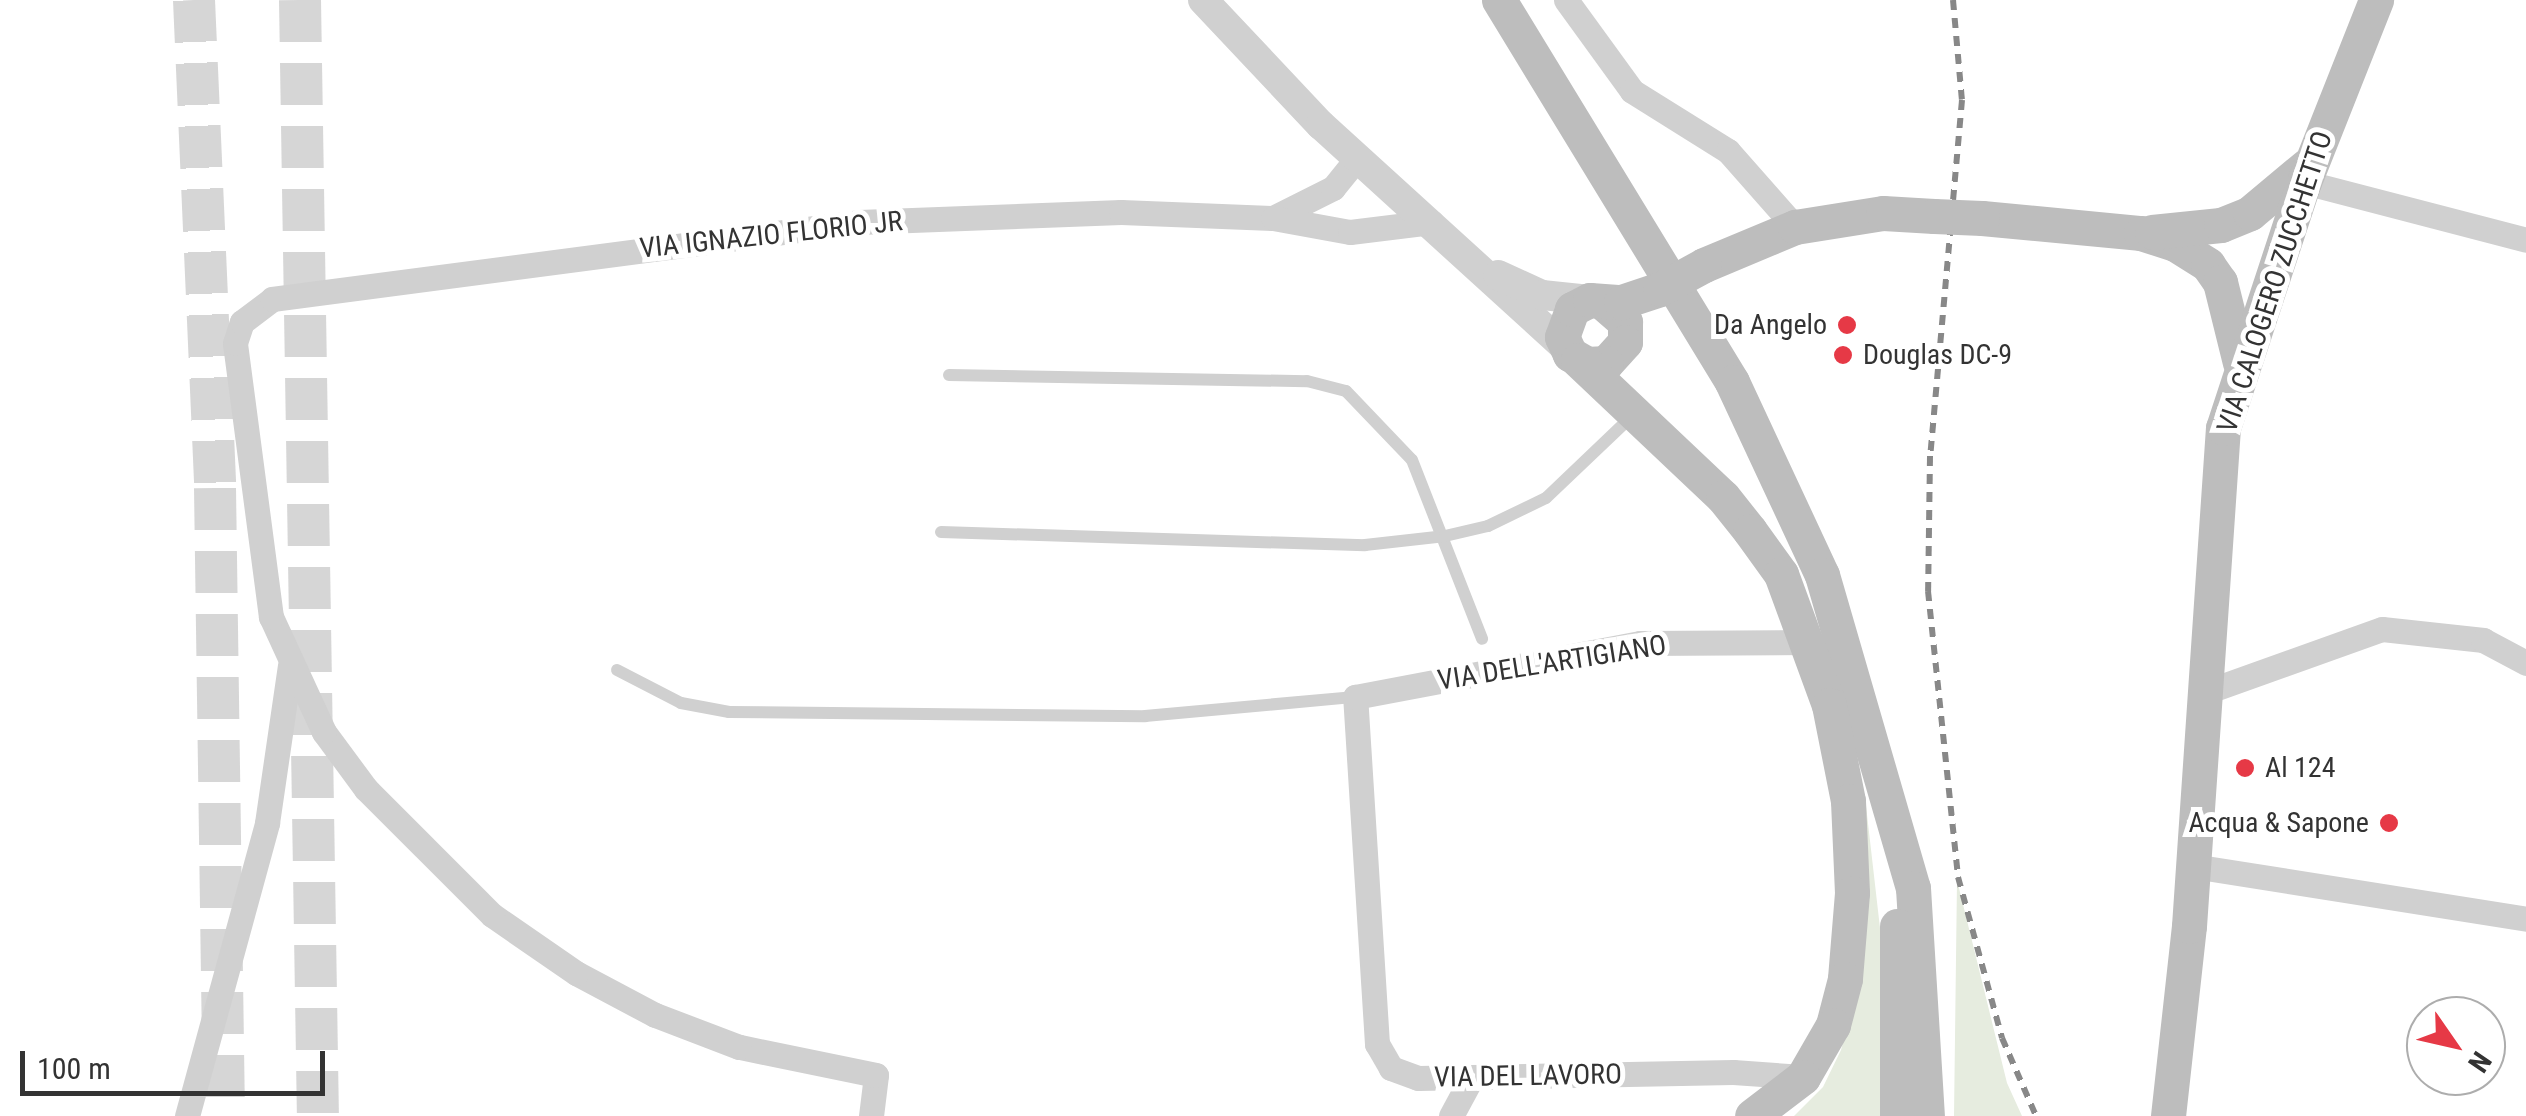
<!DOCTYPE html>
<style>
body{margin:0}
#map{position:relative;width:2526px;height:1116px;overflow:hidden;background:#fff;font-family:"Roboto Condensed",sans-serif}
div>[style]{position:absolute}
.green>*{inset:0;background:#e6ecdf}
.trunk-tunnel>*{height:42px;margin-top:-21px;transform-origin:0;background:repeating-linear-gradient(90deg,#d6d6d6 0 42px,transparent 0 63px)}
.service>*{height:12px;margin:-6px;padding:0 6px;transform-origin:6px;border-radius:6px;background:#d0d0d0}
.minor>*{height:25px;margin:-12.5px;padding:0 12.5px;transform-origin:12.5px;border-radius:12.5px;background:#d0d0d0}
.tertiary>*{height:30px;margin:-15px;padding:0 15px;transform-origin:15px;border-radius:15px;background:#d0d0d0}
.secondary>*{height:35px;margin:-17.5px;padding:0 17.5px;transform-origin:17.5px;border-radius:17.5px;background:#bdbdbd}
.rail>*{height:6px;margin-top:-3px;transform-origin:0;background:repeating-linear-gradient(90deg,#888 0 10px,transparent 0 18px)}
.secondary-bridge>*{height:35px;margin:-17.5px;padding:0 17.5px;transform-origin:17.5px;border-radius:17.5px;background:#bdbdbd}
.dots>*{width:28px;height:28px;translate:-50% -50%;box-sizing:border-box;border:5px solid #fff;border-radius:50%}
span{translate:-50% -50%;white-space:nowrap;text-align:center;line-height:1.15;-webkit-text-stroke:10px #fff;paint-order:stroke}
.street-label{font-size:28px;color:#333}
.poi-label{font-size:28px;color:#333}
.right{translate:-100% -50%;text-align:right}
.left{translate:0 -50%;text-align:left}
.north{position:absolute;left:2406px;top:996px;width:100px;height:100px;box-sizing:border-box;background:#fff;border:2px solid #adadad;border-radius:50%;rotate:124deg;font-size:28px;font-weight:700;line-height:40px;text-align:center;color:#333}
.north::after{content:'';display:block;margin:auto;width:35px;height:45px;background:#e63946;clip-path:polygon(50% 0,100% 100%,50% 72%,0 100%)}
.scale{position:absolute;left:20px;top:1051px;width:305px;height:45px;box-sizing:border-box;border:5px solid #333;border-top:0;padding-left:12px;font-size:30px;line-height:35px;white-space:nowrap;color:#333;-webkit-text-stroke:8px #fff;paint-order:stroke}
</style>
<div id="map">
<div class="green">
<i style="clip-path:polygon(1865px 797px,1888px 998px,1890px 1116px,1794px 1116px,1823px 1087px,1841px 1050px,1860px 980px)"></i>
<i style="clip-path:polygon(1957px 880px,2007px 1083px,2022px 1116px,1954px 1116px)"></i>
</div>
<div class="trunk-tunnel">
<i style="left:194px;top:0;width:488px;rotate:87.5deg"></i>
<i style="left:215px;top:488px;width:628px;rotate:89.18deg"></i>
<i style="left:300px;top:0;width:1116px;rotate:89.08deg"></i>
</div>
<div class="service">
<i style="left:949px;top:375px;width:358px;rotate:1deg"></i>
<i style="left:1307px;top:381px;width:40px;rotate:14.4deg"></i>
<i style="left:1346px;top:391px;width:95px;rotate:46.3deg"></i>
<i style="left:1412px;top:460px;width:192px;rotate:68.6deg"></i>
<i style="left:941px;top:532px;width:424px;rotate:1.8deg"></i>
<i style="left:1365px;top:545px;width:81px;rotate:-6.4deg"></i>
<i style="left:1445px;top:536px;width:44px;rotate:-13.1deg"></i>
<i style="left:1488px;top:526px;width:64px;rotate:-25.8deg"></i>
<i style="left:1546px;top:498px;width:119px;rotate:-43.6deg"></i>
<i style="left:617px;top:670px;width:72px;rotate:27.3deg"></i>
<i style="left:681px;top:703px;width:49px;rotate:10.6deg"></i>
<i style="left:729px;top:712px;width:416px;rotate:0.6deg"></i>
<i style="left:1145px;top:716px;width:211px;rotate:-5.2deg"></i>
</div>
<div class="minor">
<i style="left:1566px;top:0;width:112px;rotate:54deg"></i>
<i style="left:1632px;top:91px;width:113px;rotate:32deg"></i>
<i style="left:1728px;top:151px;width:101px;rotate:48.6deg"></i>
<i style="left:2304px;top:182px;width:229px;rotate:14.6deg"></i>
<i style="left:1273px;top:218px;width:67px;rotate:-26.6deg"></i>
<i style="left:1333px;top:188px;width:40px;rotate:-51deg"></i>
<i style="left:2203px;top:693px;width:190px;rotate:-19.7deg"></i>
<i style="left:2382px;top:629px;width:102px;rotate:6.2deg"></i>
<i style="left:2483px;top:640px;width:49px;rotate:28.1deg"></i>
<i style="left:2193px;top:866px;width:337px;rotate:9deg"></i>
<i style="left:1803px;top:1077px;width:70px;rotate:-175.9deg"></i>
<i style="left:1733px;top:1072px;width:315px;rotate:178.9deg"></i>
<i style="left:1418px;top:1078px;width:29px;rotate:-160deg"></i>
<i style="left:1391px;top:1068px;width:28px;rotate:-120deg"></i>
<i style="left:1377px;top:1044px;width:348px;rotate:-93.6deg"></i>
<i style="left:1355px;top:697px;width:290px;rotate:-10.7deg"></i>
<i style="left:1640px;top:643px;width:171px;rotate:-0.3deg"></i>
<i style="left:187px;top:1116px;width:304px;rotate:-74.7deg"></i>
<i style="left:267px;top:823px;width:159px;rotate:-81.7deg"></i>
<i style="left:871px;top:1116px;width:41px;rotate:-83deg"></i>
<i style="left:876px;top:1075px;width:140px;rotate:-168.4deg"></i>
<i style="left:739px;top:1047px;width:90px;rotate:-159.1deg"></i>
<i style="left:655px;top:1015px;width:89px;rotate:-152deg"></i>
<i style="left:576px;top:973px;width:102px;rotate:-145.4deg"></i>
<i style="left:492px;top:915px;width:178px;rotate:-135deg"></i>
<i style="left:366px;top:789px;width:71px;rotate:-126.4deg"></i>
<i style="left:324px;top:732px;width:127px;rotate:-114.7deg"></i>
<i style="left:271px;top:617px;width:276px;rotate:-97.5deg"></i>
<i style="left:235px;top:343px;width:22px;rotate:-72deg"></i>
<i style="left:242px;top:322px;width:38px;rotate:-37deg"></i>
<i style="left:272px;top:299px;width:592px;rotate:-7.47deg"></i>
<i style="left:859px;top:222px;width:262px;rotate:-2.2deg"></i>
<i style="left:1121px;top:212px;width:152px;rotate:2.3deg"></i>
<i style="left:1273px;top:218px;width:78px;rotate:10.3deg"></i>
<i style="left:1350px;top:232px;width:82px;rotate:-7deg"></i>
<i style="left:1451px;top:1116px;width:44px;rotate:-61.7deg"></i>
</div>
<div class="tertiary">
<i style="left:1203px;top:0;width:172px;rotate:46.7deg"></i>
<i style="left:1321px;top:125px;width:330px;rotate:42.3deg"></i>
<i style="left:1498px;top:275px;width:48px;rotate:24.4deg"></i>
<i style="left:1542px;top:295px;width:48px;rotate:5.9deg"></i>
</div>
<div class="secondary">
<i style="left:1499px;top:0;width:447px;rotate:58.6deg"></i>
<i style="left:1732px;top:382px;width:213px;rotate:65deg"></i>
<i style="left:1822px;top:575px;width:326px;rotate:73.8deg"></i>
<i style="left:1913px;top:888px;width:228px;rotate:86.5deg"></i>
<i style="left:1982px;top:218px;width:160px;rotate:5.4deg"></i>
<i style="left:2141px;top:233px;width:36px;rotate:18deg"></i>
<i style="left:2175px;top:244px;width:39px;rotate:32deg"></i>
<i style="left:2208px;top:265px;width:21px;rotate:55deg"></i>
<i style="left:2220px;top:282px;width:83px;rotate:76.1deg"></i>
<i style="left:2152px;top:232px;width:69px;rotate:-5.8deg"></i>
<i style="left:2221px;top:225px;width:31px;rotate:-22deg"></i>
<i style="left:2250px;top:213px;width:72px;rotate:-39.9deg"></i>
<i style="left:1704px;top:265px;width:99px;rotate:-22.7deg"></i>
<i style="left:1795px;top:227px;width:89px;rotate:-9deg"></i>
<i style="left:1883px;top:213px;width:51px;rotate:3.4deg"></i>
<i style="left:1601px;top:301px;width:32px;rotate:41deg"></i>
<i style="left:1625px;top:322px;width:20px;rotate:90deg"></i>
<i style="left:1625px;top:342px;width:28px;rotate:132deg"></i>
<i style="left:1606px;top:363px;width:19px;rotate:177deg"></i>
<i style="left:1587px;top:364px;width:20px;rotate:-150deg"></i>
<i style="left:1570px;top:354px;width:19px;rotate:-115deg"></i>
<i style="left:1562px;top:337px;width:30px;rotate:-70deg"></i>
<i style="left:1572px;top:309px;width:20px;rotate:-27deg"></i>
<i style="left:1590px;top:300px;width:31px;rotate:4deg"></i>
<i style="left:1621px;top:302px;width:41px;rotate:-18.4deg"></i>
<i style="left:1578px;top:360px;width:199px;rotate:43.4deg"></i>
<i style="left:1723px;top:497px;width:43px;rotate:51.5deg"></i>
<i style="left:1750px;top:531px;width:53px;rotate:54.2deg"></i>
<i style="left:1781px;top:574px;width:140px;rotate:69.9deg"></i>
<i style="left:1829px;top:705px;width:98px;rotate:78.8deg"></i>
<i style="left:1848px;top:801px;width:92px;rotate:87.5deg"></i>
<i style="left:1852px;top:893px;width:86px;rotate:94.7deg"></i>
<i style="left:1845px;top:979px;width:48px;rotate:104.6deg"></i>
<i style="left:1833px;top:1025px;width:60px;rotate:120deg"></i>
<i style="left:1803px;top:1077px;width:64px;rotate:142.6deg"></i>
<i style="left:1897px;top:1116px;width:190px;rotate:-90deg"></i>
<i style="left:2168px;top:1116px;width:191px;rotate:-83.7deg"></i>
<i style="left:2189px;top:926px;width:499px;rotate:-86.1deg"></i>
<i style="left:2223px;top:428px;width:259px;rotate:-71.8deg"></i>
<i style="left:2304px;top:182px;width:196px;rotate:-68.4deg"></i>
</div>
<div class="rail">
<i style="left:1953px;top:0;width:100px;rotate:84.9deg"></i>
<i style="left:1962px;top:100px;width:357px;rotate:95.1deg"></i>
<i style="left:1930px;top:456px;width:135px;rotate:90.8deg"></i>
<i style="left:1928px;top:591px;width:288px;rotate:84deg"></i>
<i style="left:1958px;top:877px;width:167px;rotate:74.7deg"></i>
<i style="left:2002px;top:1038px;width:85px;rotate:66.4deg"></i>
</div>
<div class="secondary-bridge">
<i style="left:1934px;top:216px;width:48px;rotate:2.4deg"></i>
<i style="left:1660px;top:289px;width:50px;rotate:-28.6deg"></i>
</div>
<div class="dots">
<i style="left:1847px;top:325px;background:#e63946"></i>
<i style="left:1843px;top:355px;background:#e63946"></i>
<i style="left:2245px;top:768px;background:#e63946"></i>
<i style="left:2389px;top:823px;background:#e63946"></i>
</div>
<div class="street-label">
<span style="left:771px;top:235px;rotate:-6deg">VIA IGNAZIO FLORIO JR</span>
<span style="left:2275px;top:282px;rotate:-72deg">VIA CALOGERO ZUCCHETTO</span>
<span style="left:1552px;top:663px;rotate:-9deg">VIA DELL'ARTIGIANO</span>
<span style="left:1528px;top:1076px;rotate:-1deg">VIA DEL LAVORO</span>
</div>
<div class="poi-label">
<span class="right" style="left:1827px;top:325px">Da Angelo</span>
<span class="left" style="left:1863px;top:355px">Douglas DC-9</span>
<span class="left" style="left:2265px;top:768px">Al 124</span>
<span class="right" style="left:2369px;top:823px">Acqua &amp; Sapone</span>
</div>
<div class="north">N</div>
<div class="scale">100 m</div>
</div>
